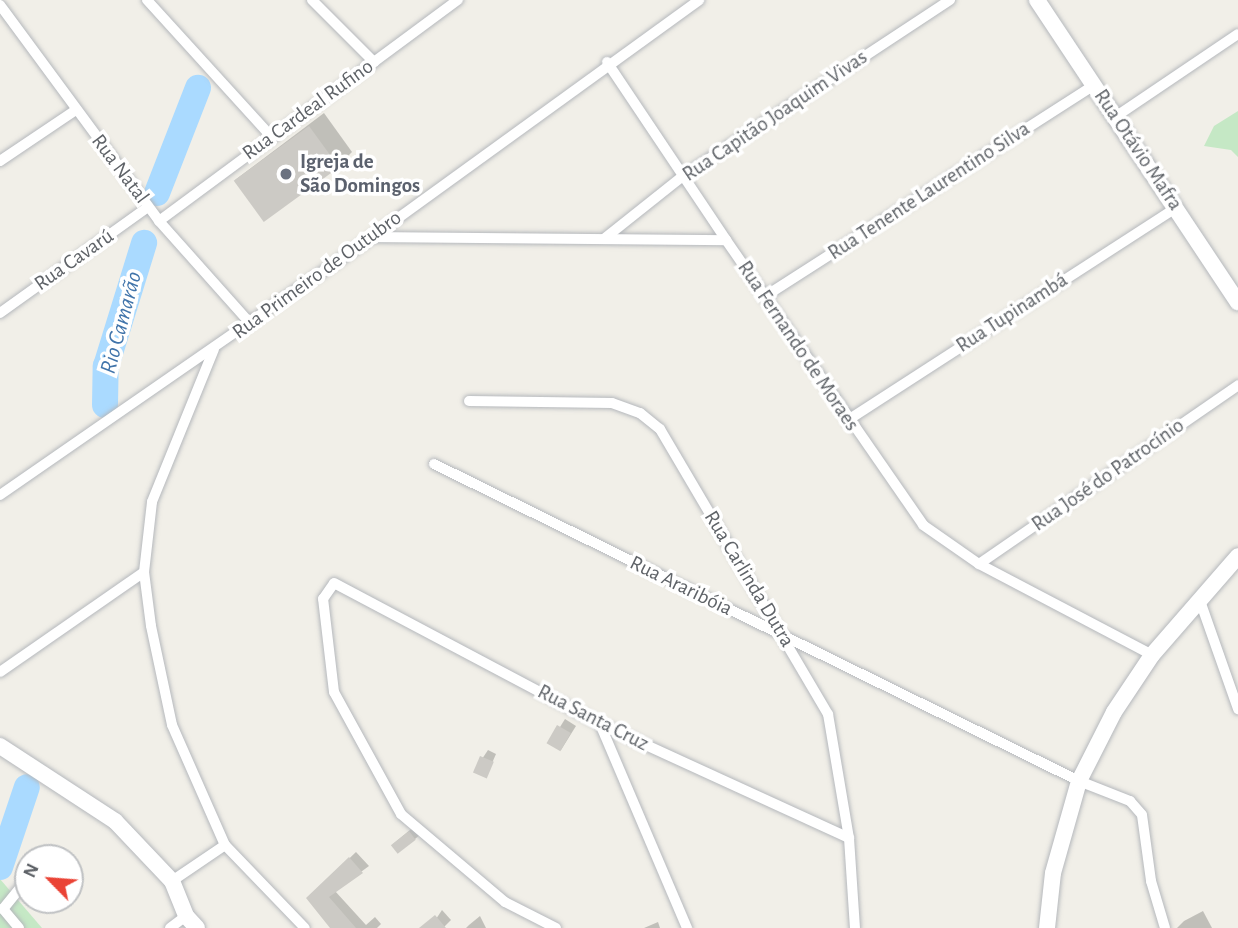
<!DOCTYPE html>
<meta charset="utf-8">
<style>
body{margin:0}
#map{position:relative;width:1238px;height:928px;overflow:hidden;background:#f1efe8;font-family:"Alegreya Sans",sans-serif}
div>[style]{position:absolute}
.green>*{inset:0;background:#c5e8c5}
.shadow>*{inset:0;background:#0003;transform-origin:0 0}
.river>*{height:26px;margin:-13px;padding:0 13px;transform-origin:13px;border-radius:13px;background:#aadaff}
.building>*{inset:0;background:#cccac5;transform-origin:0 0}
.roads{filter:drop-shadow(0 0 2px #b5b8bc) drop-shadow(0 0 2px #b5b8bc)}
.street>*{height:10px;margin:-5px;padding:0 5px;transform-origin:5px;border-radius:5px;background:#fff}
.secondary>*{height:16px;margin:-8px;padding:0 8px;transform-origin:8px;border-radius:8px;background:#fff}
.dots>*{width:19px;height:19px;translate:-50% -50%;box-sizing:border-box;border:4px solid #fff;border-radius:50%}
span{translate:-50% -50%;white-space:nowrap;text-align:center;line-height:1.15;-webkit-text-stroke:7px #fff;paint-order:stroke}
.street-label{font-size:21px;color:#5f6368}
.worship-label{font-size:21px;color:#5b616d;font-weight:700}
.left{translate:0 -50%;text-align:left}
.water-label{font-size:23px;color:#4174aa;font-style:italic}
.north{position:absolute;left:14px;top:844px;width:70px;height:70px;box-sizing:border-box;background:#fff;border:2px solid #bfc1c3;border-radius:50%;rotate:295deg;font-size:19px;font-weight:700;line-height:28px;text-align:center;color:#5f6368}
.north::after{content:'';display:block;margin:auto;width:24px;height:32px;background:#ea4335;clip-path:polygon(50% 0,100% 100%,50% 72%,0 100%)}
</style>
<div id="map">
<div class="green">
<i style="clip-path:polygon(1238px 111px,1238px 157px,1231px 150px,1204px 146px,1214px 126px)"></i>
<i style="clip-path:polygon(0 879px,42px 928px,0 928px)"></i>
</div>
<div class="shadow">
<i style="clip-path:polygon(324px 113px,352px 152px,338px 166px,235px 180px)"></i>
<i style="left:565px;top:719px;width:13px;height:28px;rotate:32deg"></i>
<i style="clip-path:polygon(488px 750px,496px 754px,486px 777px,474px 771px)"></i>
<i style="clip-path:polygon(416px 825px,422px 833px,415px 839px,393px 844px)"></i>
<i style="clip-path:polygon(356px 852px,369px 866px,335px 891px,366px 925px,375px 917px,381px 924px,377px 928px,335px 928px,308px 898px)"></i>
<i style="clip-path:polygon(442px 910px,451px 920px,443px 928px,430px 928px)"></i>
<i style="clip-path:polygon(1203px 911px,1212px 928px,1177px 928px,1184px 921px)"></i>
<i style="clip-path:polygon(480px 916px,486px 928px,466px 928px,469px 925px)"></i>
<i style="clip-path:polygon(658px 922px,660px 928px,644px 928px)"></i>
</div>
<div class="river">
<i style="left:157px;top:193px;width:113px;rotate:-68.7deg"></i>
<i style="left:105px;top:405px;width:39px;rotate:-89deg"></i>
<i style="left:106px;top:366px;width:129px;rotate:-72.8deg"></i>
<i style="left:0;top:867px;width:84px;rotate:-71.4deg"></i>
</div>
<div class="building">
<i style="left:309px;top:126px;width:51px;height:93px;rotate:54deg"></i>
<i style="left:557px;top:725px;width:16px;height:21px;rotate:30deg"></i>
<i style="left:480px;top:756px;width:15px;height:18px;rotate:23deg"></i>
<i style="left:409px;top:831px;width:11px;height:23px;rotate:52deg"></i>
<i style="clip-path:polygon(349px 857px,363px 873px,329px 897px,356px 928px,330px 928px,306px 898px)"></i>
<i style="clip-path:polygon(435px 915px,446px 928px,419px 928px)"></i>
</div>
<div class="roads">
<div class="street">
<i style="left:147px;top:0;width:183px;rotate:47.7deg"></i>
<i style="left:312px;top:0;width:88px;rotate:45deg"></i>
<i style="left:0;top:5px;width:268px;rotate:53.6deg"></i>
<i style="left:159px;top:221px;width:137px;rotate:48.3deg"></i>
<i style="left:607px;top:62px;width:214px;rotate:56.2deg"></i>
<i style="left:1115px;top:117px;width:148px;rotate:-34deg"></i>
<i style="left:0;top:161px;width:92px;rotate:-33.9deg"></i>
<i style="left:159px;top:221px;width:372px;rotate:-36.5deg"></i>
<i style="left:372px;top:237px;width:354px;rotate:0.5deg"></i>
<i style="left:726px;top:240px;width:346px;rotate:55.3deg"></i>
<i style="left:923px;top:525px;width:68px;rotate:34.9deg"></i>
<i style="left:979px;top:564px;width:195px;rotate:27.7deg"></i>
<i style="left:605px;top:238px;width:100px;rotate:-38.5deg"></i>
<i style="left:683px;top:176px;width:320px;rotate:-33.4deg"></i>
<i style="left:764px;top:297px;width:392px;rotate:-32.7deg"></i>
<i style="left:0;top:313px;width:182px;rotate:-35.6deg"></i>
<i style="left:214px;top:349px;width:165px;rotate:112.1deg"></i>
<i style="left:152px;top:502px;width:70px;rotate:96.5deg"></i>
<i style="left:144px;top:572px;width:54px;rotate:82.6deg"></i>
<i style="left:151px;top:626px;width:101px;rotate:78deg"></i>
<i style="left:172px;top:725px;width:131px;rotate:66.2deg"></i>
<i style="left:225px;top:845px;width:115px;rotate:46.1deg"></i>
<i style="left:469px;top:401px;width:143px;rotate:0.8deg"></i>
<i style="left:612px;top:403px;width:30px;rotate:20deg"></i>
<i style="left:640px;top:413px;width:26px;rotate:39deg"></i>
<i style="left:660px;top:429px;width:331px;rotate:59.5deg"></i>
<i style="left:828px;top:714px;width:126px;rotate:80.4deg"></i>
<i style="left:849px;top:838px;width:90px;rotate:86.2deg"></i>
<i style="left:848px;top:420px;width:392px;rotate:-32.9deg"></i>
<i style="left:434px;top:464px;width:719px;rotate:26.17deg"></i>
<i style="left:1079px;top:781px;width:55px;rotate:21.4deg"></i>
<i style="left:1130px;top:801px;width:18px;rotate:49deg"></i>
<i style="left:1142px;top:815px;width:67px;rotate:82.2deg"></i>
<i style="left:1151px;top:881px;width:49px;rotate:73.4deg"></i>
<i style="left:0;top:495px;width:453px;rotate:-34.7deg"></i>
<i style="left:372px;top:237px;width:404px;rotate:-35.9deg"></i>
<i style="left:979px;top:564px;width:315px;rotate:-34.6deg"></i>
<i style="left:1199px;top:598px;width:118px;rotate:70.6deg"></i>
<i style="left:0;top:672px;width:175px;rotate:-34.8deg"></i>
<i style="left:600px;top:724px;width:222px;rotate:66.9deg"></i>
<i style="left:172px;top:881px;width:64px;rotate:-34.2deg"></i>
<i style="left:19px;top:928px;width:25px;rotate:-130deg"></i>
<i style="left:3px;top:909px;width:28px;rotate:-51deg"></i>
<i style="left:170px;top:928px;width:20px;rotate:-37deg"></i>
<i style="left:556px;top:928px;width:57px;rotate:-153deg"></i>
<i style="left:505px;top:902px;width:136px;rotate:-139.8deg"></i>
<i style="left:401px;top:814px;width:139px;rotate:-118.8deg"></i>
<i style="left:334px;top:692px;width:94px;rotate:-96.7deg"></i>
<i style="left:323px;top:599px;width:19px;rotate:-55deg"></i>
<i style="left:334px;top:583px;width:301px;rotate:27.9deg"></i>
<i style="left:600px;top:724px;width:274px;rotate:24.6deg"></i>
</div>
<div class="secondary">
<i style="left:1037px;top:0;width:363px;rotate:56.4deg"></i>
<i style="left:0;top:746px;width:137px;rotate:33.1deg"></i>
<i style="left:115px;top:821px;width:83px;rotate:46.5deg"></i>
<i style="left:172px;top:881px;width:38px;rotate:68deg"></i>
<i style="left:186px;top:916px;width:16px;rotate:47deg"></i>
<i style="left:1047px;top:928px;width:55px;rotate:-83.8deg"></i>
<i style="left:1053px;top:873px;width:96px;rotate:-74.2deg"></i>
<i style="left:1079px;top:781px;width:77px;rotate:-63.1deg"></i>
<i style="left:1114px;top:712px;width:69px;rotate:-56.3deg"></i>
<i style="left:1152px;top:655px;width:131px;rotate:-49deg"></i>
</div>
</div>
<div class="dots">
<i style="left:286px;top:174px;background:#6b7280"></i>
</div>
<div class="street-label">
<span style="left:308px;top:110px;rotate:-36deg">Rua Cardeal Rufino</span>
<span style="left:775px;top:116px;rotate:-34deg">Rua Capitão Joaquim Vivas</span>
<span style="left:1138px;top:150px;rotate:56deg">Rua Otávio Mafra</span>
<span style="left:120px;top:169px;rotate:53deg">Rua Natal</span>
<span style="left:929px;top:191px;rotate:-33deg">Rua Tenente Laurentino Silva</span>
<span style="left:74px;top:260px;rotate:-35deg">Rua Cavarú</span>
<span style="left:317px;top:275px;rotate:-36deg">Rua Primeiro de Outubro</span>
<span style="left:1012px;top:313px;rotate:-33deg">Rua Tupinambá</span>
<span style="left:798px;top:346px;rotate:56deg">Rua Fernando de Moraes</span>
<span style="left:1108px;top:475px;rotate:-35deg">Rua José do Patrocínio</span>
<span style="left:749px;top:579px;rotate:59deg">Rua Carlinda Dutra</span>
<span style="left:681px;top:586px;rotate:26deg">Rua Araribóia</span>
<span style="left:593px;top:718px;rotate:27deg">Rua Santa Cruz</span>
</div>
<div class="worship-label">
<span class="left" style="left:300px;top:174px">Igreja de<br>São Domingos</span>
</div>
<div class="water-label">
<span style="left:122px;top:323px;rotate:-75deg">Rio Camarão</span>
</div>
<div class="north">N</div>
</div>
